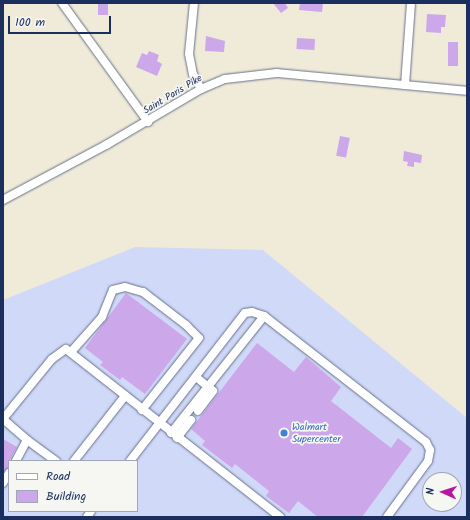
<!DOCTYPE html>
<style>
body{margin:0}
#map{position:relative;width:470px;height:520px;overflow:hidden;background:#f0ebd9;font-family:Kalam,sans-serif}
div>[style]{position:absolute}
.built>*{inset:0;background:#d1d9f9}
.building>*{inset:0;background:#cca7ea;transform-origin:0 0}
.roads{filter:drop-shadow(0 0 1px #667189) drop-shadow(0 0 1px #667189)}
.minor>*{height:8px;margin:-4px;padding:0 4px;transform-origin:4px;border-radius:4px;background:#fff}
.dots>*{width:11px;height:11px;translate:-50% -50%;box-sizing:border-box;border:2px solid #f6f6f2;border-radius:50%}
span{translate:-50% -50%;white-space:nowrap;text-align:center;line-height:1.15;-webkit-text-stroke:3.5px #f6f6f2;paint-order:stroke}
.street-label{font-size:10px;color:#1b2f5e}
.shop-label{font-size:10px;color:#366cbe}
.left{translate:0 -50%;text-align:left}
.frame{position:absolute;inset:0;border:4px solid #1b2f5e;pointer-events:none}
.legend{position:absolute;left:8px;top:460px;width:130px;height:52px;box-sizing:border-box;background:#f6f6f2;border:1px solid #9ea6b7;margin:0;padding:5px 7px;list-style:none;font-size:12px;color:#1b2f5e}
.legend li{display:flex;align-items:center;gap:8px;height:20px}
.legend b{width:20px;border:1px solid #9ea6b7}
.north{position:absolute;left:422px;top:472px;width:40px;height:40px;box-sizing:border-box;background:#f6f6f2;border:1px solid #9ea6b7;border-radius:50%;rotate:273deg;font-size:11px;font-weight:700;line-height:16px;text-align:center;color:#1b2f5e}
.north::after{content:'';display:block;margin:auto;width:14px;height:18px;background:#b5179e;clip-path:polygon(50% 0,100% 100%,50% 72%,0 100%)}
.scale{position:absolute;left:8px;top:16px;width:103px;height:18px;box-sizing:border-box;border:2px solid #1b2f5e;border-top:0;padding-left:5px;font-size:12px;line-height:14px;white-space:nowrap;color:#1b2f5e;-webkit-text-stroke:3px #f6f6f2;paint-order:stroke}
</style>
<div id="map">
<div class="built">
<i style="clip-path:polygon(evenodd,135px 247px,263px 250px,467px 418px,467px 517px,3px 517px,3px 300px,135px 247px,9px 461px,137px 461px,137px 511px,9px 511px,9px 461px,135px 247px,430px 480px,454px 480px,454px 504px,430px 504px,430px 480px)"></i>
</div>
<div class="building">
<i style="left:98px;top:3px;width:10px;height:12px"></i>
<i style="clip-path:polygon(273px 3px,285px 3px,288px 8px,281px 13px)"></i>
<i style="clip-path:polygon(300px 3px,323px 3px,322px 12px,299px 10px)"></i>
<i style="clip-path:polygon(427px 14px,446px 15px,445px 27px,441px 27px,441px 33px,426px 32px)"></i>
<i style="clip-path:polygon(206px 36px,225px 41px,224px 52px,205px 51px)"></i>
<i style="left:297px;top:38px;width:18px;height:11px;rotate:3deg"></i>
<i style="left:448px;top:42px;width:10px;height:24px"></i>
<i style="clip-path:polygon(149px 51px,159px 55px,157px 61px,162px 64px,157px 76px,136px 67px,142px 53px,147px 55px)"></i>
<i style="left:340px;top:136px;width:10px;height:20px;rotate:11deg"></i>
<i style="clip-path:polygon(404px 151px,422px 155px,421px 163px,414px 162px,414px 167px,407px 166px,408px 162px,403px 161px)"></i>
<i style="clip-path:polygon(126px 293px,187px 339px,145px 394px,122px 377px,120px 380px,100px 365px,103px 362px,85px 348px)"></i>
<i style="clip-path:polygon(257px 343px,294px 372px,306px 357px,341px 387px,331px 401px,391px 448px,398px 438px,412px 449px,362px 517px,318px 517px,298px 501px,289px 513px,266px 496px,269px 491px,235px 464px,232px 468px,202px 445px,205px 441px,191px 429px)"></i>
<i style="clip-path:polygon(3px 439px,17px 447px,9px 461px,9px 468px,3px 472px)"></i>
</div>
<div class="roads">
<div class="minor">
<i style="left:62px;top:3px;width:147px;rotate:54.1deg"></i>
<i style="left:194px;top:3px;width:51px;rotate:95.6deg"></i>
<i style="left:189px;top:54px;width:20px;rotate:79deg"></i>
<i style="left:193px;top:74px;width:17px;rotate:62deg"></i>
<i style="left:405px;top:85px;width:82px;rotate:-85.8deg"></i>
<i style="left:3px;top:200px;width:117px;rotate:-28.1deg"></i>
<i style="left:106px;top:145px;width:110px;rotate:-30.5deg"></i>
<i style="left:201px;top:89px;width:26px;rotate:-23deg"></i>
<i style="left:225px;top:79px;width:52px;rotate:-6.6deg"></i>
<i style="left:277px;top:73px;width:191px;rotate:5.4deg"></i>
<i style="left:71px;top:352px;width:47px;rotate:-48.5deg"></i>
<i style="left:102px;top:317px;width:29px;rotate:-68deg"></i>
<i style="left:113px;top:290px;width:12px;rotate:-14deg"></i>
<i style="left:125px;top:287px;width:19px;rotate:16deg"></i>
<i style="left:143px;top:292px;width:54px;rotate:37.5deg"></i>
<i style="left:186px;top:325px;width:18px;rotate:45deg"></i>
<i style="left:199px;top:338px;width:92px;rotate:128.4deg"></i>
<i style="left:196px;top:377px;width:22px;rotate:39deg"></i>
<i style="left:213px;top:391px;width:25px;rotate:127deg"></i>
<i style="left:3px;top:419px;width:77px;rotate:-50.8deg"></i>
<i style="left:52px;top:359px;width:17px;rotate:-36deg"></i>
<i style="left:66px;top:349px;width:272px;rotate:38.1deg"></i>
<i style="left:3px;top:419px;width:32px;rotate:41deg"></i>
<i style="left:27px;top:440px;width:24px;rotate:118deg"></i>
<i style="left:171px;top:433px;width:149px;rotate:-51.5deg"></i>
<i style="left:177px;top:438px;width:23px;rotate:-52deg"></i>
<i style="left:27px;top:440px;width:36px;rotate:36deg"></i>
<i style="left:74px;top:461px;width:83px;rotate:-51.9deg"></i>
<i style="left:130px;top:461px;width:187px;rotate:-52.2deg"></i>
<i style="left:245px;top:313px;width:7px;rotate:-8deg"></i>
<i style="left:252px;top:312px;width:13px;rotate:18deg"></i>
<i style="left:264px;top:316px;width:205px;rotate:37.9deg"></i>
<i style="left:426px;top:442px;width:9px;rotate:63deg"></i>
<i style="left:430px;top:450px;width:11px;rotate:100deg"></i>
<i style="left:428px;top:461px;width:69px;rotate:126.2deg"></i>
<i style="left:3px;top:483px;width:12px;rotate:-59deg"></i>
<i style="left:87px;top:517px;width:7px;rotate:-56deg"></i>
</div>
</div>
<div class="dots">
<i style="left:284px;top:433px;background:#3f7fe0"></i>
</div>
<div class="street-label">
<span style="left:173px;top:95px;rotate:-31deg">Saint Paris Pike</span>
</div>
<div class="shop-label">
<span class="left" style="left:292px;top:433px">Walmart<br>Supercenter</span>
</div>
<div class="frame"></div>
<ul class="legend">
<li><b style="height:5px;background:#fff"></b>Road</li>
<li><b style="height:11px;background:#cca7ea"></b>Building</li>
</ul>
<div class="north">N</div>
<div class="scale">100 m</div>
</div>
